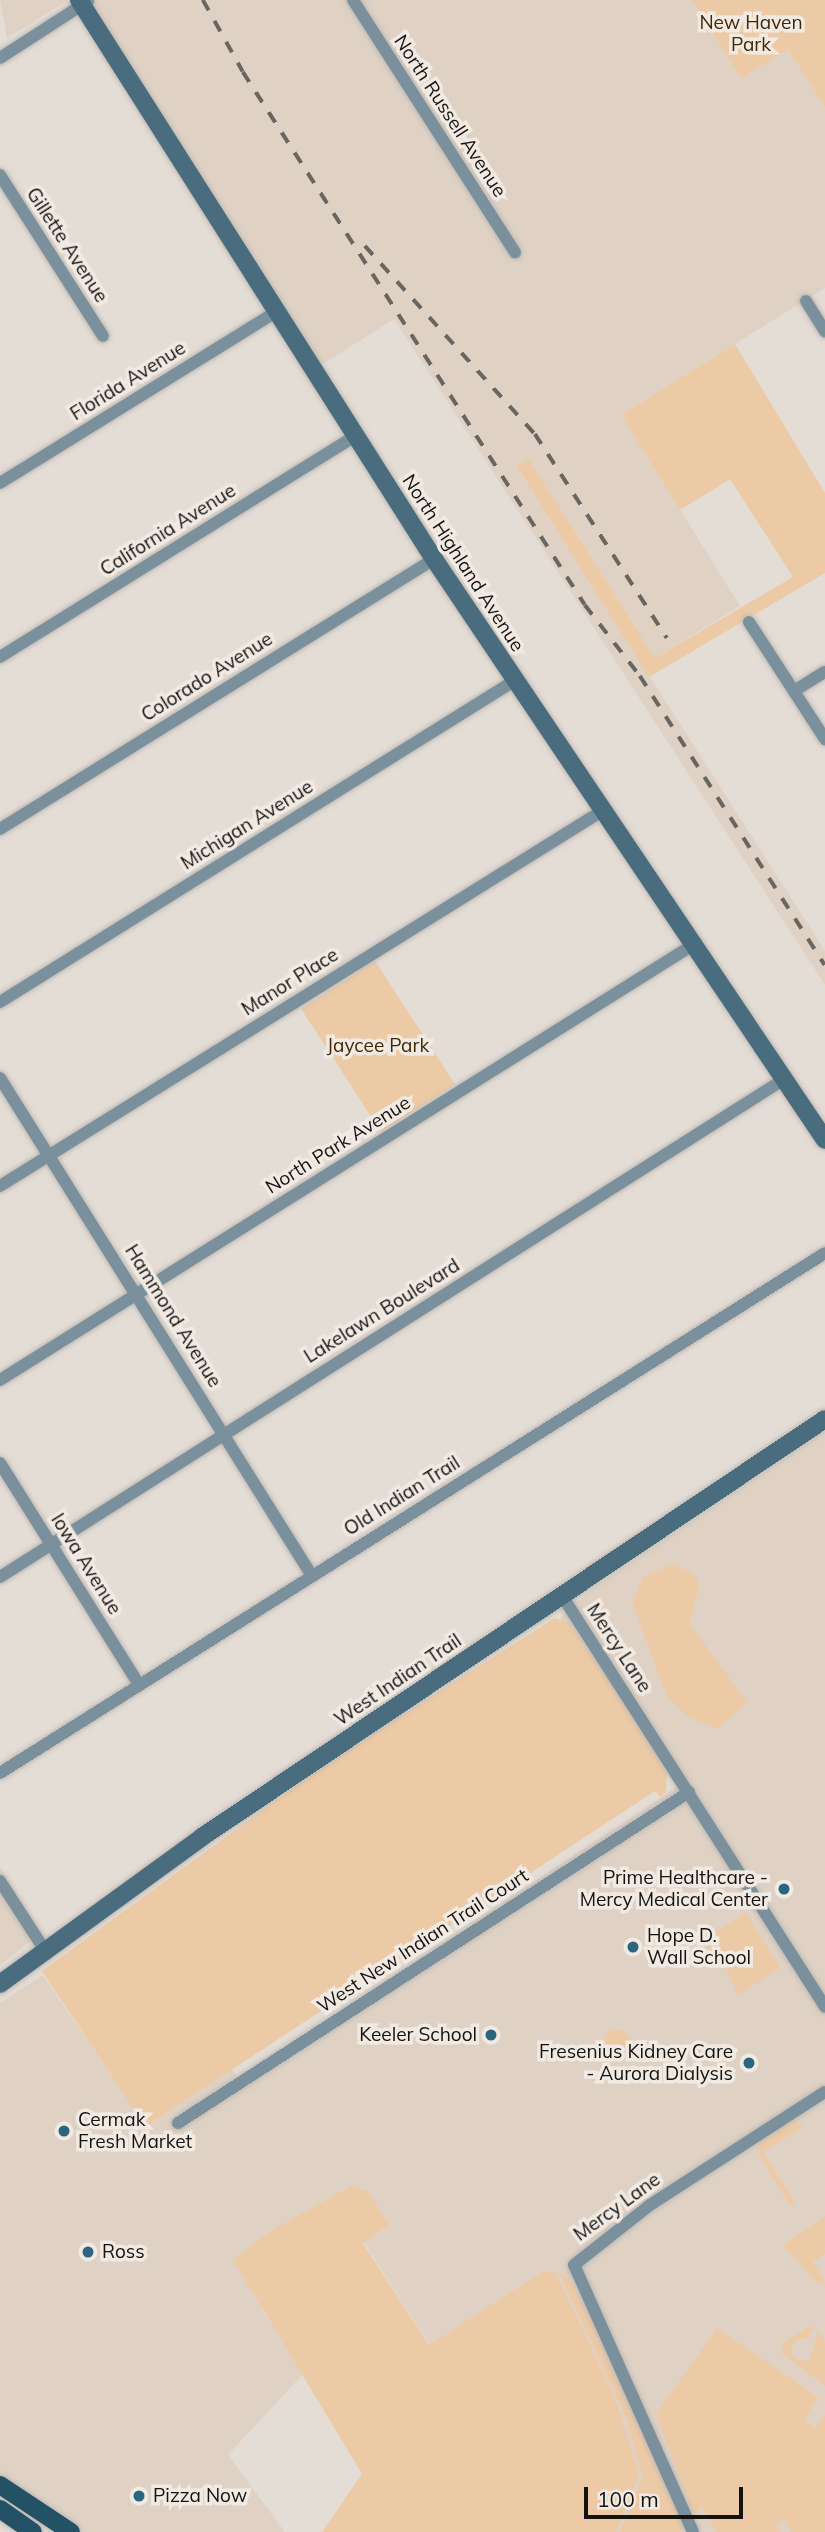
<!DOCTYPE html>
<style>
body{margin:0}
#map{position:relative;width:825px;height:2532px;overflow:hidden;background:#e4ddd6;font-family:Mulish,sans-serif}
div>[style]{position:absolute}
.built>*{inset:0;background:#dfd2c5}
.green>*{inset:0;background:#eccaa6;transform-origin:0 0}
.round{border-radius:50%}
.roads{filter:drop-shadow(0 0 2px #bfb8b2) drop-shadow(0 0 2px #bfb8b2)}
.street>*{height:12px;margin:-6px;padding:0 6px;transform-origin:6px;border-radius:6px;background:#7a919d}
.secondary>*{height:18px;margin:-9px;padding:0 9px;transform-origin:9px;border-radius:9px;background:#496c7e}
.primary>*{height:18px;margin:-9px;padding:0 9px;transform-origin:9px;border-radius:9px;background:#235267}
.rail>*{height:3.5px;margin-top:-1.75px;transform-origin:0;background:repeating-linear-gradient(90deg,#696561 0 12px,transparent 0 24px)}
.dots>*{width:19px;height:19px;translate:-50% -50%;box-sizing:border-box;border:4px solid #f1eae3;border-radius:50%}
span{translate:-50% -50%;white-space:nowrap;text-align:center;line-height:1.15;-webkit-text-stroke:7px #f1eae3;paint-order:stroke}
.park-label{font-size:19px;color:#422805}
.street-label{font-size:19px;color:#151210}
.poi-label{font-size:19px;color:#151210}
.right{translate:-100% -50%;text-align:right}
.left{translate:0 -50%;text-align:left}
.scale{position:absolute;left:584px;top:2487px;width:159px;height:32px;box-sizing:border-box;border:4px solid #151210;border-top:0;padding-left:9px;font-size:21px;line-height:24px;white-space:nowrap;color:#151210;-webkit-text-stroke:5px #f1eae3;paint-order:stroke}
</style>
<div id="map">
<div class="built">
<i style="clip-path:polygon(0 0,68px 0,7px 38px)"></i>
<i style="clip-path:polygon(81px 0,692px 0,741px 79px,788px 50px,825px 107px,825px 288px,621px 415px,740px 606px,655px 658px,529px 459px,516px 467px,825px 951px,825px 985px,394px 319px,320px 366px)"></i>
<i style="clip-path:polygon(825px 1432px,825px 2532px,352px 2532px,435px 2416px,429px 2344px,363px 2241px,261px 2308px,304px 2373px,228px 2455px,285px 2532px,83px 2532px,0 2476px,0 2003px,43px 1975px,145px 2126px,232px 2069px,238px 2078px,654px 1802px,677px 1786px,609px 1680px,560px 1618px,591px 1590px)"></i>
<i style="clip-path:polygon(0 1867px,41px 1933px,0 1965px)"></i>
</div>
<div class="green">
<i style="clip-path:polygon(692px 0,825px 0,825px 107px,788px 50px,741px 79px)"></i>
<i style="clip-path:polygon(735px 344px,825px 493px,825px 573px,649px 677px,516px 466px,529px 459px,655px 658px,793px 577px,730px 479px,680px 510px,621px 415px)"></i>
<i style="left:375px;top:961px;width:147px;height:88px;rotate:57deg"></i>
<i style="clip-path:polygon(672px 1564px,695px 1574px,699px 1586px,690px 1624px,747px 1702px,718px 1729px,690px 1718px,667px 1697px,632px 1603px,644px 1576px)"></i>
<i style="clip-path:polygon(555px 1618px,568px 1622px,609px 1680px,667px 1773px,666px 1792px,660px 1797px,655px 1791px,145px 2127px,42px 1971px,330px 1761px)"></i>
<i style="clip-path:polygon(746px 1913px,781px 1968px,738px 1995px,719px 1954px,714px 1957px,703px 1940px)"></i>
<i class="round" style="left:604px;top:2029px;width:26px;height:26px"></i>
<i style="clip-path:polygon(794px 2120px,803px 2127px,763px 2152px,795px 2202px,790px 2206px,757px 2152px,761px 2141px)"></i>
<i style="clip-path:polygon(351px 2186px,369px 2192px,389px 2225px,363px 2243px,429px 2345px,542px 2272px,555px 2271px,616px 2400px,639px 2475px,616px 2532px,322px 2532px,362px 2474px,233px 2260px,269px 2232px)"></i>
<i style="clip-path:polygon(825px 2216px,825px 2254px,813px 2262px,825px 2282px,819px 2285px,783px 2245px)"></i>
<i style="clip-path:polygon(558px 2271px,572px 2281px,637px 2418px,684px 2525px,681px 2532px,620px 2532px,643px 2476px,624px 2412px)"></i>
<i style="clip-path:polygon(807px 2327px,815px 2327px,808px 2338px,795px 2340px,790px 2352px,799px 2361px,810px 2360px,818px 2330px,825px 2341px,825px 2386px,781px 2353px,783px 2343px)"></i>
<i style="clip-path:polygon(717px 2328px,818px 2397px,805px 2419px,816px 2428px,825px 2415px,825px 2532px,791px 2532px,784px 2518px,776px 2525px,780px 2532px,716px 2532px,702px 2506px,694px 2515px,656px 2414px)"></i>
</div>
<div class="roads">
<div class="street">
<i style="left:353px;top:0;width:300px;rotate:57.3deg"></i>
<i style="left:0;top:58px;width:105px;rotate:-32.9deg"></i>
<i style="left:0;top:175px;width:191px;rotate:57.4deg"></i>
<i style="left:806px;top:301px;width:36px;rotate:58deg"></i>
<i style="left:0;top:483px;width:326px;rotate:-31.8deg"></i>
<i style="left:749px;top:622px;width:140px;rotate:57deg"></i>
<i style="left:0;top:657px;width:420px;rotate:-31.9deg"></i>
<i style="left:794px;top:691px;width:36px;rotate:-32deg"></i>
<i style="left:0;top:829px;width:511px;rotate:-31.89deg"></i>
<i style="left:0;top:1002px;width:606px;rotate:-31.99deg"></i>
<i style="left:0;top:1078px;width:588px;rotate:57.93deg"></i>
<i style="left:0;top:1186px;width:709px;rotate:-31.92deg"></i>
<i style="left:0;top:1380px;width:822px;rotate:-32.12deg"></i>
<i style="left:0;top:1463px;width:262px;rotate:57.9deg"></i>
<i style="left:0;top:1577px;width:931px;rotate:-32.41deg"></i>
<i style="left:561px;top:1594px;width:490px;rotate:57.4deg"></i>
<i style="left:0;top:1773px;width:975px;rotate:-32.22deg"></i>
<i style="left:0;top:1881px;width:81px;rotate:57.1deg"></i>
<i style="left:178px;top:2123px;width:609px;rotate:-32.93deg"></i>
<i style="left:693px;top:2532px;width:292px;rotate:-114deg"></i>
<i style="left:574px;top:2265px;width:97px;rotate:-38.3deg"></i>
<i style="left:650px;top:2205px;width:208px;rotate:-32.9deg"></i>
</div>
<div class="secondary">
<i style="left:79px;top:0;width:662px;rotate:57.58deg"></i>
<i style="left:434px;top:559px;width:700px;rotate:56.06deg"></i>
<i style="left:0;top:1984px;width:250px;rotate:-36deg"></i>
<i style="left:202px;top:1837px;width:750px;rotate:-33.86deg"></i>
</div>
<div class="primary">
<i style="left:0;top:2485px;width:85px;rotate:33.5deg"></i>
<i style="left:0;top:2509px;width:40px;rotate:34.9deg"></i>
</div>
</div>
<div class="rail">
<i style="left:203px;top:0;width:82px;rotate:60.9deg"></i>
<i style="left:243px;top:72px;width:633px;rotate:57.31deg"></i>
<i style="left:585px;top:605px;width:90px;rotate:52.2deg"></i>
<i style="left:640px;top:676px;width:343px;rotate:57.4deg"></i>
<i style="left:365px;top:246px;width:253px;rotate:47.9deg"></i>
<i style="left:535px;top:434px;width:243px;rotate:57.1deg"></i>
</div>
<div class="dots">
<i style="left:784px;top:1889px;background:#2c657f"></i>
<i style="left:633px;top:1947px;background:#2c657f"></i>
<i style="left:491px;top:2035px;background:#2c657f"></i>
<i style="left:749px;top:2063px;background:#2c657f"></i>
<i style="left:64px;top:2131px;background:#2c657f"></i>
<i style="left:88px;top:2252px;background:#2c657f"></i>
<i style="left:139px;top:2496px;background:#2c657f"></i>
</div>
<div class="park-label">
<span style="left:751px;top:34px">New Haven<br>Park</span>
<span style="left:378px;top:1046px">Jaycee Park</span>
</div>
<div class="street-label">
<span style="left:450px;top:116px;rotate:57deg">North Russell Avenue</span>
<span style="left:67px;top:245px;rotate:57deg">Gillette Avenue</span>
<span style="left:128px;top:381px;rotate:-32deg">Florida Avenue</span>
<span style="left:168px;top:530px;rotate:-32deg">California Avenue</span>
<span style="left:463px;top:563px;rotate:57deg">North Highland Avenue</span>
<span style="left:207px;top:677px;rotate:-32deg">Colorado Avenue</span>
<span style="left:247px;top:825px;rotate:-32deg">Michigan Avenue</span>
<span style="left:290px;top:982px;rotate:-32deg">Manor Place</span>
<span style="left:338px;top:1145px;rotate:-32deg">North Park Avenue</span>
<span style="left:382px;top:1311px;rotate:-32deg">Lakelawn Boulevard</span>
<span style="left:173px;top:1316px;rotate:58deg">Hammond Avenue</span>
<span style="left:402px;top:1496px;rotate:-32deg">Old Indian Trail</span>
<span style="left:86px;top:1564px;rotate:58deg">Iowa Avenue</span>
<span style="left:619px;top:1648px;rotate:57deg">Mercy Lane</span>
<span style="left:398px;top:1680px;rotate:-34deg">West Indian Trail</span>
<span style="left:423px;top:1941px;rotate:-33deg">West New Indian Trail Court</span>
<span style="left:617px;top:2207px;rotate:-36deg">Mercy Lane</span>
</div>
<div class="poi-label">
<span class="right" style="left:768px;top:1889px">Prime Healthcare -<br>Mercy Medical Center</span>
<span class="left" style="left:647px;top:1947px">Hope D.<br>Wall School</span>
<span class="right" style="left:477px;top:2035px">Keeler School</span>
<span class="right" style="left:733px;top:2063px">Fresenius Kidney Care<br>- Aurora Dialysis</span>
<span class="left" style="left:78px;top:2131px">Cermak<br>Fresh Market</span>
<span class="left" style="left:102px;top:2252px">Ross</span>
<span class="left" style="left:153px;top:2496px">Pizza Now</span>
</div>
<div class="scale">100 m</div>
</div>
